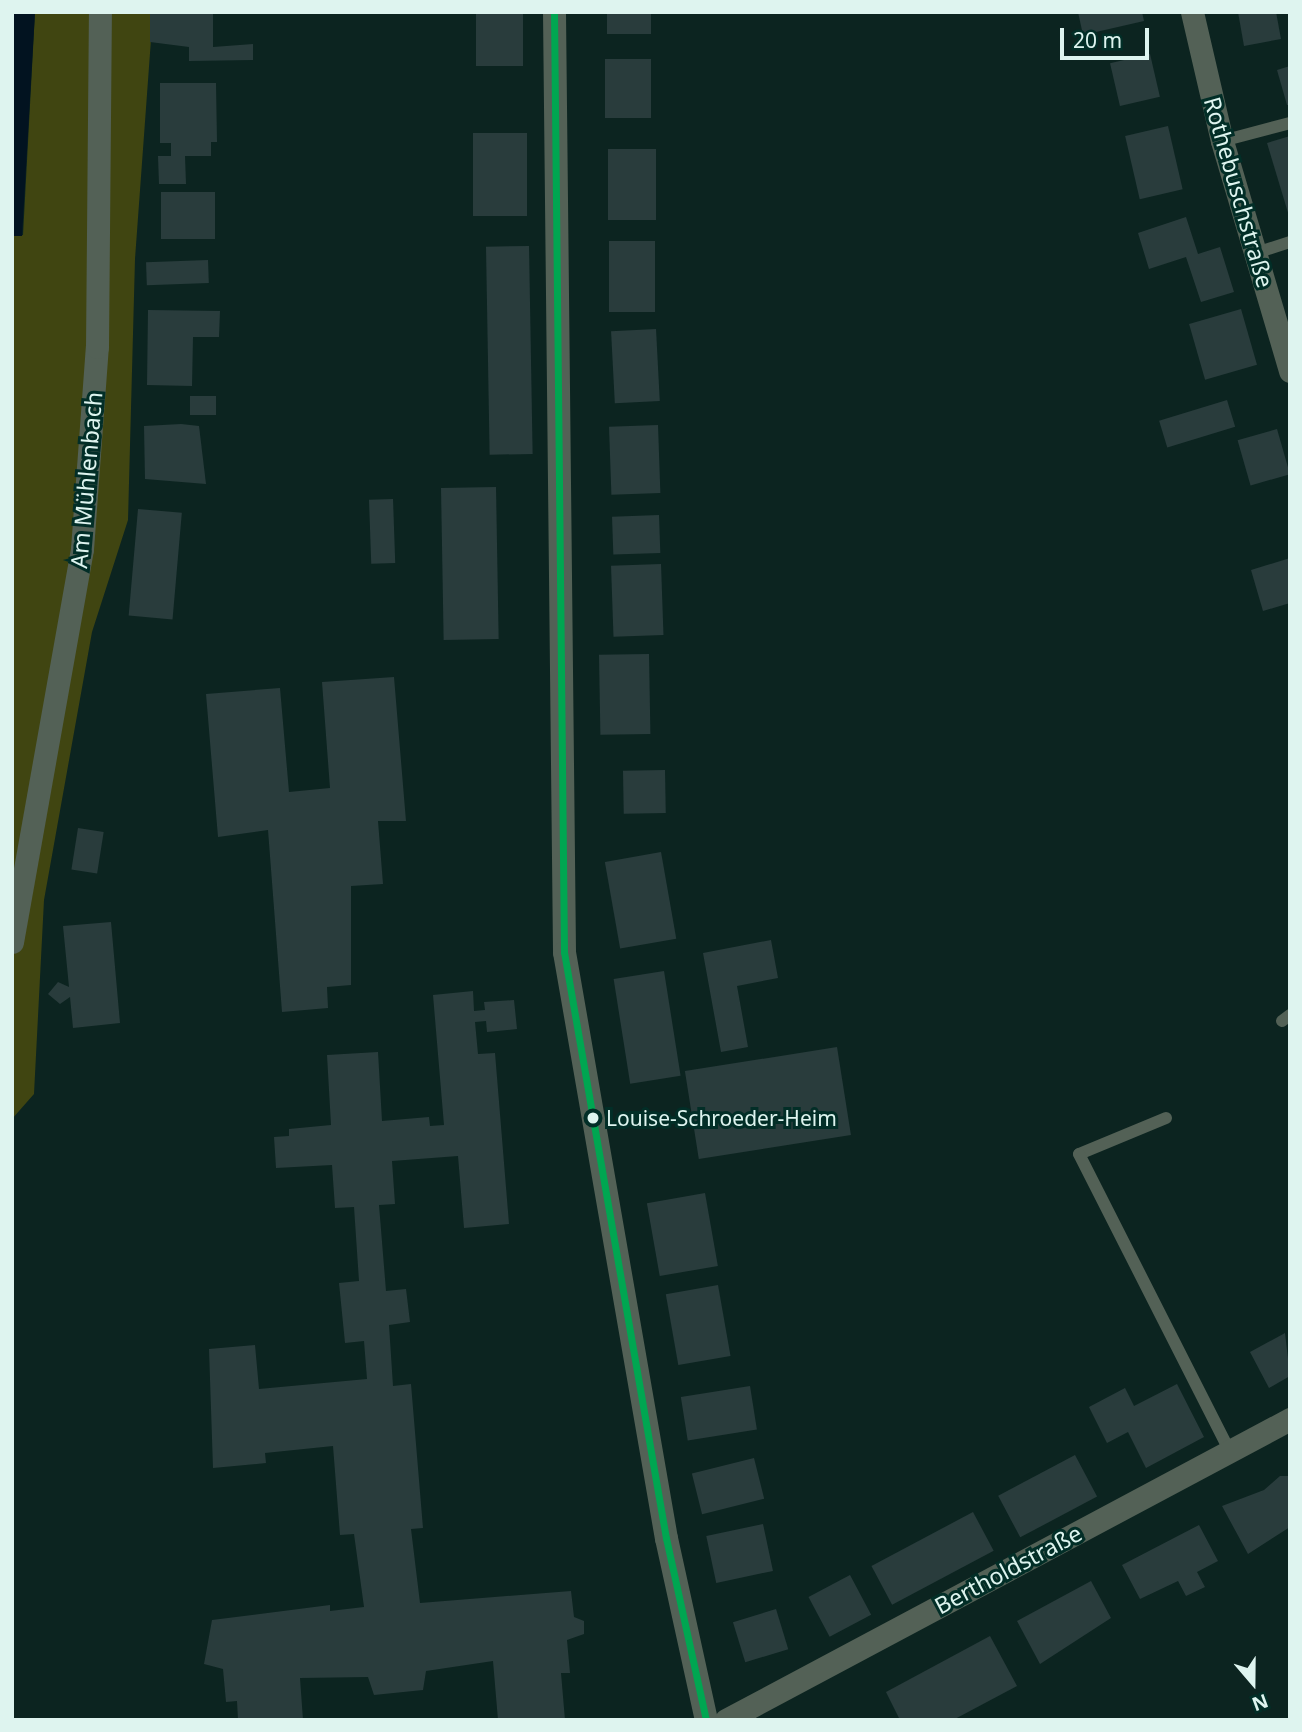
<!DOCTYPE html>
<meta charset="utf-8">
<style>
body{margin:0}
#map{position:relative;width:1302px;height:1732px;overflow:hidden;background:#0c2420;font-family:"Noto Sans",sans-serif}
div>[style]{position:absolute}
.green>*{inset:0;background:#404511}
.water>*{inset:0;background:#021320}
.building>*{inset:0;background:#293c3c;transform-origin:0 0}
.service>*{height:12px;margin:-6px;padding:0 6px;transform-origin:6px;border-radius:6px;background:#536156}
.minor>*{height:23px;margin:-11.5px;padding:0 11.5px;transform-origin:11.5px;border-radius:11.5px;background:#536156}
.bus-1>*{height:7px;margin:-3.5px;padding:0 3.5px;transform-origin:3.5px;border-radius:3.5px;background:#00a651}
.dots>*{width:19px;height:19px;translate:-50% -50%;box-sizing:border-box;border:4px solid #022e27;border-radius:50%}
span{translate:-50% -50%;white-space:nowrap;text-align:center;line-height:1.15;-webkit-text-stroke:6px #022e27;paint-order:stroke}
.bus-label{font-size:21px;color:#def4ef}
.left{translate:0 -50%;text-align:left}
.street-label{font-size:23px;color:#def4ef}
.frame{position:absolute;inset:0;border:14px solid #def4ef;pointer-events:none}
.north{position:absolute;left:1218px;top:1648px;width:70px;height:70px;-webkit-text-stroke:5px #022e27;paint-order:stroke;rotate:160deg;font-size:19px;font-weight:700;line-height:28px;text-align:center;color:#def4ef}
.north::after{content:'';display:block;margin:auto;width:24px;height:32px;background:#def4ef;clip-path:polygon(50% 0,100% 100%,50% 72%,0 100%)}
.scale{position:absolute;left:1060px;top:28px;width:89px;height:32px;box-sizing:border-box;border:4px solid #def4ef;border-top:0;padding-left:9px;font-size:21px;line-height:24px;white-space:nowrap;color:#def4ef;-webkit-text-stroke:5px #022e27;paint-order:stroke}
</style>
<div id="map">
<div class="green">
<i style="clip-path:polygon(35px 12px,153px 12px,135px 259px,128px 520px,92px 632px,44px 900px,34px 1094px,12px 1119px,12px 236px,23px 235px)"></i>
</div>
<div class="water">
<i style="clip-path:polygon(12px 12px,35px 12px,22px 236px,12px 236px)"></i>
</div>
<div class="building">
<i style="clip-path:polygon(150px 12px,213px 12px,213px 47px,253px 44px,253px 60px,189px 61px,189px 47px,150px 42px)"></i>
<i style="left:476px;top:12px;width:47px;height:54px"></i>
<i style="left:607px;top:12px;width:44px;height:22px"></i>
<i style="clip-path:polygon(1078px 12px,1142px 12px,1144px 21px,1083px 35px)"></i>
<i style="clip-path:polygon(1238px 12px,1276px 12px,1281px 39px,1244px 46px)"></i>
<i style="left:1150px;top:54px;width:44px;height:41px;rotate:77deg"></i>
<i style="left:605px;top:59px;width:46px;height:59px"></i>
<i style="clip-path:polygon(1290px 66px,1290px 105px,1287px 105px,1277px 70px)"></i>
<i style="clip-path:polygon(160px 83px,216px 83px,217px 142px,211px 142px,211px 156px,185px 156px,186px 184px,159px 184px,158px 156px,171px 156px,171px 143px,160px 143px)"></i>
<i style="left:1168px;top:126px;width:65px;height:44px;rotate:77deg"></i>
<i style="left:527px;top:133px;width:83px;height:54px;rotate:90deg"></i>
<i style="clip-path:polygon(1290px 136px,1290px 216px,1289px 216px,1267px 143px)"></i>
<i style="left:608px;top:149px;width:48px;height:71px"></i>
<i style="left:161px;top:192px;width:54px;height:47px"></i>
<i style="clip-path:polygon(1186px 217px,1198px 254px,1220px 247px,1234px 292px,1201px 302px,1186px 257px,1149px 269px,1138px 233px)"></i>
<i style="left:609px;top:241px;width:46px;height:71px"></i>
<i style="left:529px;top:246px;width:208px;height:43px;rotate:89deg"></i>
<i style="left:208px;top:260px;width:23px;height:62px;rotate:88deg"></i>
<i style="left:1241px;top:309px;width:58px;height:54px;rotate:74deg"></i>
<i style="clip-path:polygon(148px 310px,220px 311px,219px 337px,193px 337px,192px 386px,147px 385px)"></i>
<i style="left:656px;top:329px;width:72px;height:45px;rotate:87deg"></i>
<i style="left:190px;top:396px;width:26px;height:19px"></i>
<i style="left:1227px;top:400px;width:28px;height:71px;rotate:73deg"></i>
<i style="clip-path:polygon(181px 424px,199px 426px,206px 484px,145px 479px,144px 426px)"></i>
<i style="left:658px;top:425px;width:68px;height:49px;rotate:88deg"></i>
<i style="left:1277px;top:429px;width:47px;height:41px;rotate:74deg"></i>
<i style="left:496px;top:487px;width:152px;height:55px;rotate:89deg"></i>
<i style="left:393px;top:499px;width:64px;height:24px;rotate:88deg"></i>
<i style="left:138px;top:509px;width:44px;height:107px;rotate:5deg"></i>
<i style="left:659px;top:515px;width:38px;height:47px;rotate:88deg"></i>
<i style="clip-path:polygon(1290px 558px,1290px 603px,1263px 611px,1251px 570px)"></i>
<i style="left:661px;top:564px;width:71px;height:50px;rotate:88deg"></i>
<i style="left:649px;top:654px;width:80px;height:50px;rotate:89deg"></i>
<i style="clip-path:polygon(394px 677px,406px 821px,378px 821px,383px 884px,351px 886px,351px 985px,327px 987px,328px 1008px,282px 1012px,268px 830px,218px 837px,206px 694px,280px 688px,289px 792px,330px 788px,322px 682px)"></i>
<i style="left:665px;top:770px;width:43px;height:42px;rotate:89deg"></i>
<i style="left:78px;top:828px;width:26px;height:42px;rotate:9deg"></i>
<i style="left:661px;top:852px;width:88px;height:57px;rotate:80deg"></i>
<i style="clip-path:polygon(111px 922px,120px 1023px,73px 1028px,70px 997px,60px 1004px,48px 994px,58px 982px,69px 987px,63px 926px)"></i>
<i style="clip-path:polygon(771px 940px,778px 978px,737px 986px,748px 1047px,721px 1052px,703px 953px)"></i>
<i style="left:664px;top:971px;width:106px;height:51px;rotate:81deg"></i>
<i style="clip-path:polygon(473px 991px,474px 1011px,485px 1010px,484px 1002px,514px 1000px,517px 1029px,487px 1032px,486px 1021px,475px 1022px,478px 1054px,495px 1053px,509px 1224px,464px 1228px,458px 1156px,392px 1161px,395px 1204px,379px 1205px,386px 1291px,406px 1289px,410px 1322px,389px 1325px,393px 1386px,411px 1384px,423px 1528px,411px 1529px,420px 1603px,571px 1591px,574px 1617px,584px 1621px,584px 1634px,567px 1640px,570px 1673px,561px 1673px,565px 1720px,498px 1720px,493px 1661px,426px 1671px,423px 1690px,374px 1695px,368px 1677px,300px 1678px,303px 1720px,238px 1720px,237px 1701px,226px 1702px,223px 1669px,204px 1664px,212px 1620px,330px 1605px,330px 1611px,364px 1607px,354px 1534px,340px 1535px,333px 1446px,265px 1453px,266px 1463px,213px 1468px,209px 1349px,255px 1345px,259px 1389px,367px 1379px,364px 1341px,345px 1343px,339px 1283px,359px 1281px,354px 1207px,335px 1208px,332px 1165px,276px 1168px,274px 1137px,289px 1136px,289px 1129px,331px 1125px,327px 1055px,378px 1052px,382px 1121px,429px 1117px,430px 1126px,444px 1125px,433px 995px)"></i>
<i style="left:837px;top:1047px;width:89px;height:154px;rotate:81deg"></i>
<i style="left:705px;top:1193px;width:74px;height:59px;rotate:80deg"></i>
<i style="left:718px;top:1285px;width:72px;height:53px;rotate:80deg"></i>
<i style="clip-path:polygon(1285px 1333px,1290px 1376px,1269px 1388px,1250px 1352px)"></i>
<i style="clip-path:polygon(1177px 1384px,1204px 1437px,1146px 1468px,1128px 1432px,1107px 1443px,1089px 1407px,1125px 1388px,1134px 1406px)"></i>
<i style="left:750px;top:1386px;width:44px;height:70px;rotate:81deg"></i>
<i style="left:1075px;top:1455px;width:47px;height:87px;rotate:62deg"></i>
<i style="left:754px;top:1458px;width:42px;height:64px;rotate:76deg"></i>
<i style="clip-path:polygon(1280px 1476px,1290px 1476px,1290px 1527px,1248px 1554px,1222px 1506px,1264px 1490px)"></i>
<i style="left:973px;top:1512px;width:44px;height:115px;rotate:62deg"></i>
<i style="left:763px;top:1524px;width:48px;height:58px;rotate:78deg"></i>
<i style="clip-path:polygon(1199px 1525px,1218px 1561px,1197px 1572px,1205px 1587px,1186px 1596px,1178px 1581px,1140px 1599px,1122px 1565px)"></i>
<i style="left:850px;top:1575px;width:45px;height:47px;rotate:62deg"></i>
<i style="clip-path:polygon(1091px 1581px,1111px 1618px,1040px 1664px,1017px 1621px)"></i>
<i style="left:776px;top:1609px;width:42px;height:45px;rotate:73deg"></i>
<i style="clip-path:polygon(990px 1636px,1017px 1686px,953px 1720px,900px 1720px,886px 1692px)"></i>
</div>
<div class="service">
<i style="left:1222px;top:141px;width:70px;rotate:-14.8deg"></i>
<i style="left:1256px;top:253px;width:36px;rotate:-18deg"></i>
<i style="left:1282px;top:1021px;width:10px;rotate:-37deg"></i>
<i style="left:1166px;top:1118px;width:94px;rotate:157.5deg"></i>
<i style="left:1079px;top:1154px;width:333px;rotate:63.1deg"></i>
</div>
<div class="minor">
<i style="left:554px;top:12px;width:940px;rotate:89.39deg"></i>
<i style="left:564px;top:952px;width:595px;rotate:80.13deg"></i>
<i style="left:666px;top:1538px;width:186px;rotate:77.6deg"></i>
<i style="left:1192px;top:12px;width:132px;rotate:76.9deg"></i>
<i style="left:1222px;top:141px;width:240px;rotate:73.5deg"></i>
<i style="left:12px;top:942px;width:399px;rotate:-79.9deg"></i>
<i style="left:82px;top:549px;width:203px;rotate:-85.8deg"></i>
<i style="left:97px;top:347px;width:335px;rotate:-89.5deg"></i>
<i style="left:726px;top:1720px;width:639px;rotate:-28.09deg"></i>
</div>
<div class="bus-1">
<i style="left:554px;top:12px;width:940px;rotate:89.39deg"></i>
<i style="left:564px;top:952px;width:595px;rotate:80.13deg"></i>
<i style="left:666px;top:1538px;width:186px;rotate:77.6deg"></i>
</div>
<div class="dots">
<i style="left:593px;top:1118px;background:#def4ef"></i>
</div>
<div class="bus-label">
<span class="left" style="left:606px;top:1118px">Louise-Schroeder-Heim</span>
</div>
<div class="street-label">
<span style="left:1239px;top:192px;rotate:74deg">Rothebuschstraße</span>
<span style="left:86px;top:480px;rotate:-85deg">Am Mühlenbach</span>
<span style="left:1008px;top:1569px;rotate:-28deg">Bertholdstraße</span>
</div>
<div class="frame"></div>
<div class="north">N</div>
<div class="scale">20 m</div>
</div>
